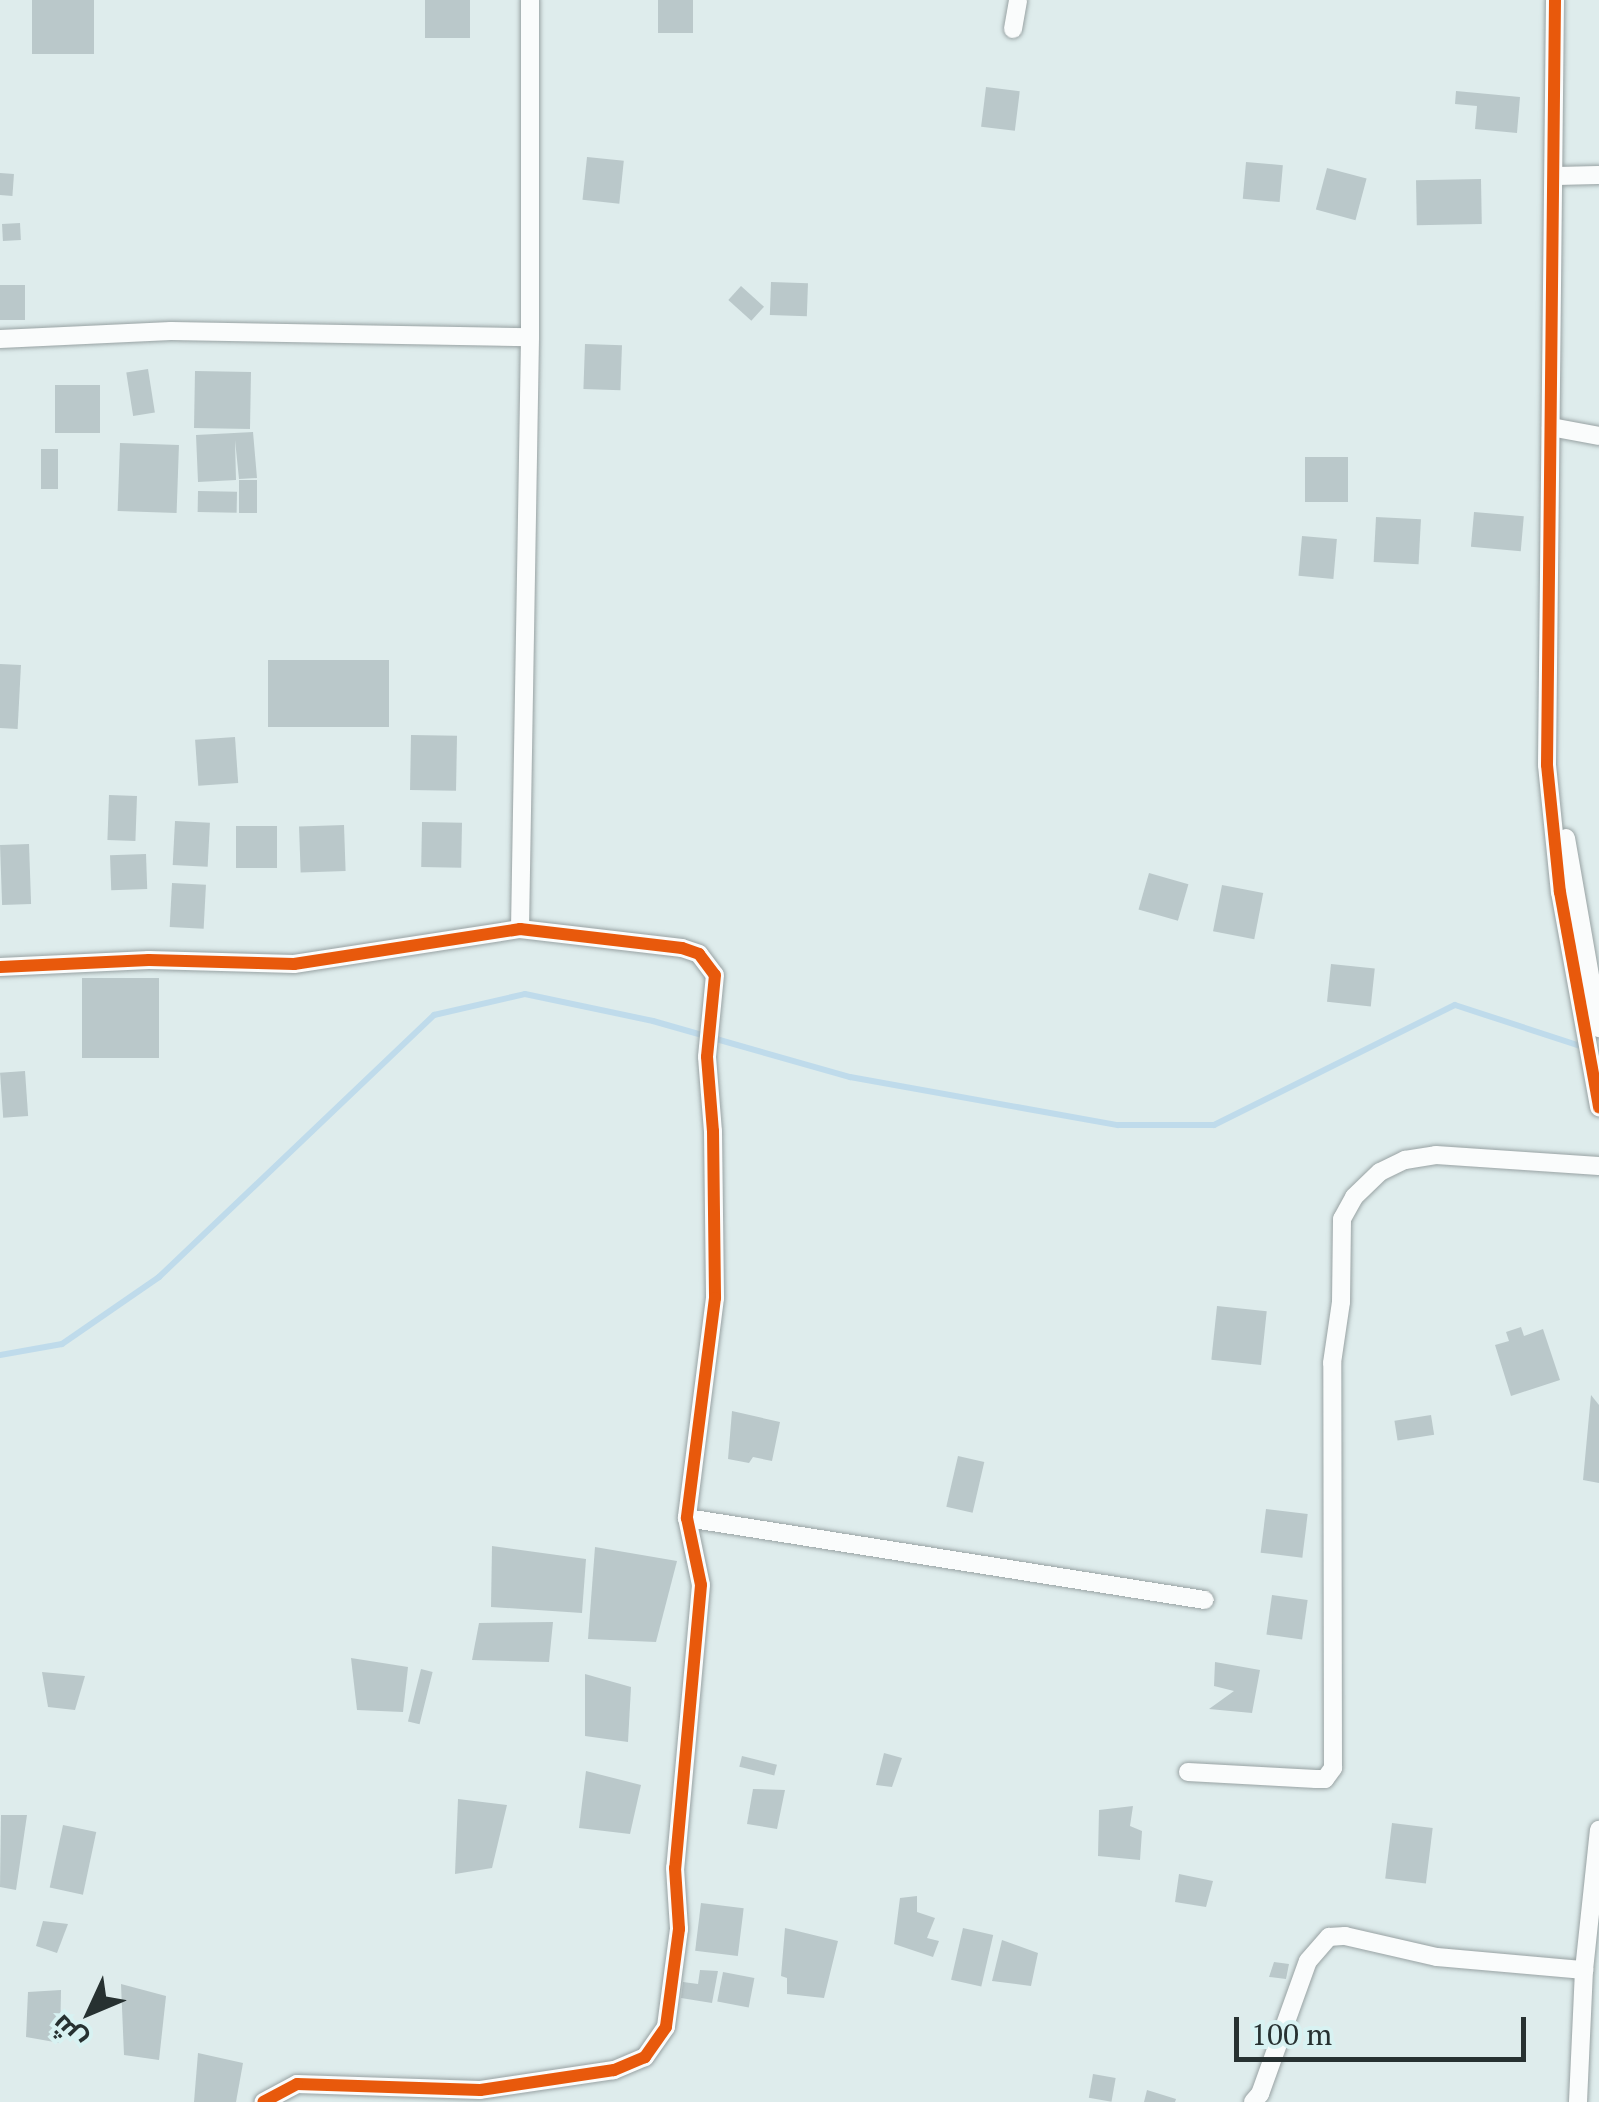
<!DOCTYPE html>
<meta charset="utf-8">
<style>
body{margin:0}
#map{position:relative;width:1599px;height:2102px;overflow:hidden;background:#deecec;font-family:"PT Serif",Cairo,serif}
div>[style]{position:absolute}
.stream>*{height:6px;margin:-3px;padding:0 3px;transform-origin:3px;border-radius:3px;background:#bfdbeb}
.building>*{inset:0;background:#bac8ca;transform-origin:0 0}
.roads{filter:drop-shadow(0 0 2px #98a2a3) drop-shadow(0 0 2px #98a2a3)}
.minor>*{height:18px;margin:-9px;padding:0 9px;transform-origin:9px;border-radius:9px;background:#fafcfc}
.cycleway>*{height:12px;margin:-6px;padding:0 6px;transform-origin:6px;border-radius:6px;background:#e8590c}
span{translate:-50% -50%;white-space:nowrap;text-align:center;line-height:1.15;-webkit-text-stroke:8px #d8f2f2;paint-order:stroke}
.north{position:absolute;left:40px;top:1962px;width:100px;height:100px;-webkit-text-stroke:8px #d8f2f2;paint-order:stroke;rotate:226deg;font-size:28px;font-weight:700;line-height:40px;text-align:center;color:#273131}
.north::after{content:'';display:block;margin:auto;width:35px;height:45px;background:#273131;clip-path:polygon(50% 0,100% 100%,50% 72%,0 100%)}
.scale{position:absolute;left:1234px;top:2017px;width:292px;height:45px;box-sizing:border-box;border:5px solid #273131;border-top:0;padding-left:12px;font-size:30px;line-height:35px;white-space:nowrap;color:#273131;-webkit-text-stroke:8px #d8f2f2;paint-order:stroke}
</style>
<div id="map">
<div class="stream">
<i style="left:0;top:1355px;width:63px;rotate:-10.1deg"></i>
<i style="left:62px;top:1344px;width:118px;rotate:-34.6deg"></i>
<i style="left:159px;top:1277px;width:380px;rotate:-43.6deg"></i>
<i style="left:434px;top:1015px;width:93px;rotate:-13deg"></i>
<i style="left:525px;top:994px;width:131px;rotate:11.9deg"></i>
<i style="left:653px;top:1021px;width:205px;rotate:15.9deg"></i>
<i style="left:850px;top:1077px;width:272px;rotate:10.2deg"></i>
<i style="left:1118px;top:1125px;width:96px"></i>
<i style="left:1214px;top:1125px;width:269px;rotate:-26.5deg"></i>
<i style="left:1455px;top:1005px;width:151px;rotate:18.1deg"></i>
</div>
<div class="building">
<i style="left:32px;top:0;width:62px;height:54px"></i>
<i style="left:425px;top:0;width:45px;height:38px"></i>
<i style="left:658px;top:0;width:35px;height:33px"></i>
<i style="left:986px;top:87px;width:34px;height:40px;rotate:7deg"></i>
<i style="clip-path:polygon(1456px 91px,1520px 97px,1517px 133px,1475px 129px,1477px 106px,1455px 104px)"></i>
<i style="left:587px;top:157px;width:37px;height:43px;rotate:6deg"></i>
<i style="left:1246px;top:162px;width:37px;height:37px;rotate:5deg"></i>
<i style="left:1327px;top:168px;width:41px;height:43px;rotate:15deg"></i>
<i style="left:0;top:173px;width:14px;height:22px;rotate:4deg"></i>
<i style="left:1481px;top:179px;width:45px;height:65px;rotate:89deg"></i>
<i style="left:20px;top:223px;width:17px;height:18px;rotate:87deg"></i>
<i style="left:771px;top:282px;width:37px;height:33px;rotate:2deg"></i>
<i style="left:0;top:285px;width:25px;height:35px"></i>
<i style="left:741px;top:286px;width:31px;height:19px;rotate:42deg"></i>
<i style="left:585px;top:344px;width:37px;height:45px;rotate:2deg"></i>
<i style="left:148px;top:369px;width:44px;height:22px;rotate:81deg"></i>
<i style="left:195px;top:371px;width:56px;height:57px;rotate:1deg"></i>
<i style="left:55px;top:385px;width:45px;height:48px"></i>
<i style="clip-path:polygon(253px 432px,257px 478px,239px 479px,235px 440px,236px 480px,198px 482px,196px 435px)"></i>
<i style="left:120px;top:443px;width:59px;height:68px;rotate:2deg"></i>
<i style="left:41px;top:449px;width:17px;height:40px"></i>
<i style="left:1348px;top:457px;width:45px;height:43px;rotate:90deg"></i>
<i style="left:257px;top:480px;width:33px;height:18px;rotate:90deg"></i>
<i style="left:198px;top:491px;width:39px;height:21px;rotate:1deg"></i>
<i style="left:1474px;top:512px;width:50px;height:35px;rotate:5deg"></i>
<i style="left:1376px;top:517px;width:45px;height:45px;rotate:3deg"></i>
<i style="left:1302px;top:536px;width:35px;height:40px;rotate:5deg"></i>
<i style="left:268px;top:660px;width:121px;height:67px"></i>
<i style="left:0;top:664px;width:21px;height:64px;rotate:3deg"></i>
<i style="left:411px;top:735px;width:46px;height:55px;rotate:1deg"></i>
<i style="left:235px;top:737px;width:46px;height:40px;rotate:86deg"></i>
<i style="left:109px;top:795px;width:28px;height:45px;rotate:2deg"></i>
<i style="left:175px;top:821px;width:35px;height:44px;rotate:3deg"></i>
<i style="left:422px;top:822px;width:40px;height:45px;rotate:1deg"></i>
<i style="left:344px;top:825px;width:46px;height:45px;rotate:88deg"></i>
<i style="left:236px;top:826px;width:41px;height:42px"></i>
<i style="left:29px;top:844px;width:60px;height:29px;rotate:88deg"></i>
<i style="left:146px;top:854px;width:35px;height:36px;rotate:88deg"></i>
<i style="left:1149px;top:873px;width:41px;height:38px;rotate:16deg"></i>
<i style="left:172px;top:883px;width:34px;height:44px;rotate:3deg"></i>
<i style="left:1222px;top:885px;width:42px;height:47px;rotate:11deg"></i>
<i style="left:1331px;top:964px;width:44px;height:38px;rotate:6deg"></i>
<i style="left:82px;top:978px;width:77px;height:80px"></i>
<i style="left:25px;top:1071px;width:45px;height:25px;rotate:86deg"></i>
<i style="left:1217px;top:1306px;width:50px;height:54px;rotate:6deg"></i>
<i style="clip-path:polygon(1521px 1327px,1524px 1336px,1543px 1329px,1560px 1380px,1511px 1396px,1495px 1345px,1509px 1341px,1506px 1332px)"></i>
<i style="clip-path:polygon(1591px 1395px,1599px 1405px,1599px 1483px,1583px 1480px)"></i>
<i style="clip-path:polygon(732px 1411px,780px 1422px,772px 1461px,753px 1457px,749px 1463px,728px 1459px)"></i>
<i style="left:1431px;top:1415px;width:20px;height:37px;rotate:81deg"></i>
<i style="left:958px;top:1456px;width:27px;height:52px;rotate:13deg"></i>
<i style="left:1266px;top:1509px;width:42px;height:44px;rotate:7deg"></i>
<i style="clip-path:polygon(492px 1546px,586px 1559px,582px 1613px,491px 1607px)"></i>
<i style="clip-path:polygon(595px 1547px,677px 1561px,656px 1642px,588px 1639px)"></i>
<i style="left:1272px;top:1595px;width:36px;height:40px;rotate:8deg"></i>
<i style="clip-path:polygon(553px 1622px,549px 1662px,472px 1660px,479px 1623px)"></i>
<i style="clip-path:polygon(351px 1658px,408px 1667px,403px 1712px,357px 1710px)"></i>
<i style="clip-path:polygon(1215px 1662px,1260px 1670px,1252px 1713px,1209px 1709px,1234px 1691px,1214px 1686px)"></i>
<i style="left:421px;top:1669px;width:12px;height:54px;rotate:14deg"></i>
<i style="clip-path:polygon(42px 1672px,85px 1676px,75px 1710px,48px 1707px)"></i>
<i style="clip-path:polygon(585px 1674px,631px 1687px,628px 1742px,585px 1736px)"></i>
<i style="clip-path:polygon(884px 1753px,902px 1758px,892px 1787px,876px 1785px)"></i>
<i style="left:742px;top:1756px;width:36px;height:11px;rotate:14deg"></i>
<i style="clip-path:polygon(586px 1771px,641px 1785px,630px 1834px,579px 1828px)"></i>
<i style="clip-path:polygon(753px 1789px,785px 1790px,777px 1829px,747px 1824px)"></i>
<i style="clip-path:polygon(458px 1799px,507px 1805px,492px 1868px,455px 1874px)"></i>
<i style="clip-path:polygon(1133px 1806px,1130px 1826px,1142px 1831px,1140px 1860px,1098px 1856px,1099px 1810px)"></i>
<i style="clip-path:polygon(1px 1815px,27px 1815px,16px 1890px,0 1887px)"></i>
<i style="left:1392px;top:1823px;width:41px;height:56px;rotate:7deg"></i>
<i style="left:63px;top:1825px;width:34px;height:64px;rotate:12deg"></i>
<i style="clip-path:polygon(1179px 1874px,1213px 1881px,1206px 1907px,1175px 1902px)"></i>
<i style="clip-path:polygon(917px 1896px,917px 1912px,935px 1918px,927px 1938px,939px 1941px,933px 1957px,894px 1944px,900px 1898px)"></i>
<i style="left:701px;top:1903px;width:43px;height:48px;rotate:7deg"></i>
<i style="clip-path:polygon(43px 1921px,68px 1924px,57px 1953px,36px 1946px)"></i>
<i style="clip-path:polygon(785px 1928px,838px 1941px,824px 1998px,787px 1994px,787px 1978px,781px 1976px)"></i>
<i style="left:963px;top:1928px;width:31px;height:53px;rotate:13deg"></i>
<i style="clip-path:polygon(1002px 1940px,1038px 1953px,1031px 1986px,992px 1981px)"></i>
<i style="clip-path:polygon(1274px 1962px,1289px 1964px,1286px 1979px,1269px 1977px)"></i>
<i style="clip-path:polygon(700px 1970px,718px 1971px,712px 2003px,681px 1998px,683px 1982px,698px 1984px)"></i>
<i style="left:723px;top:1972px;width:32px;height:30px;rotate:11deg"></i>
<i style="clip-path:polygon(121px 1984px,166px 1996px,159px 2060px,124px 2055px)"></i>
<i style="clip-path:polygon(61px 1990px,60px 2043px,26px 2037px,28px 1992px)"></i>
<i style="clip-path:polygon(198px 2053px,243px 2063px,236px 2102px,194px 2102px)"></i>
<i style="left:1093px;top:2074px;width:23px;height:24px;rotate:10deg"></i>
<i style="clip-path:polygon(1147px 2090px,1176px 2099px,1175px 2102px,1144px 2102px)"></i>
</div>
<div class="roads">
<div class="minor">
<i style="left:1555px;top:0;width:765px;rotate:90.6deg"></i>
<i style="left:1547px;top:765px;width:128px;rotate:84.2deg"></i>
<i style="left:1560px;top:892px;width:219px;rotate:79.7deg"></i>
<i style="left:1013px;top:29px;width:29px;rotate:-80deg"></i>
<i style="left:1556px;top:176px;width:43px;rotate:-1.3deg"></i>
<i style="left:0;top:339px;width:171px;rotate:-2.7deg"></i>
<i style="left:171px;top:331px;width:359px;rotate:1deg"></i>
<i style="left:1551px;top:427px;width:49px;rotate:10.6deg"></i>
<i style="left:1566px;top:838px;width:193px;rotate:80.1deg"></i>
<i style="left:520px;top:929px;width:592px;rotate:-89.03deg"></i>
<i style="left:530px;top:337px;width:337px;rotate:-90deg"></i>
<i style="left:0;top:967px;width:149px;rotate:-2.7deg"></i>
<i style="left:149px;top:960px;width:145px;rotate:1.6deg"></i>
<i style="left:294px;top:964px;width:229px;rotate:-8.8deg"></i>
<i style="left:520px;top:929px;width:163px;rotate:6.7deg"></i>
<i style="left:682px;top:948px;width:18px;rotate:19deg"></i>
<i style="left:699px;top:954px;width:26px;rotate:53deg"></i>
<i style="left:715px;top:975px;width:82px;rotate:95.6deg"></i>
<i style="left:707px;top:1057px;width:74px;rotate:85.4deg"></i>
<i style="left:713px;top:1131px;width:167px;rotate:89.3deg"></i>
<i style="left:715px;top:1298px;width:222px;rotate:97.3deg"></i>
<i style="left:687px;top:1518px;width:68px;rotate:78.2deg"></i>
<i style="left:701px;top:1585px;width:284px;rotate:95.2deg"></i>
<i style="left:675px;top:1868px;width:61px;rotate:86.2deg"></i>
<i style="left:679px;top:1929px;width:99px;rotate:97.6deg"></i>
<i style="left:666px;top:2027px;width:37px;rotate:125deg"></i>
<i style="left:645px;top:2057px;width:34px;rotate:157deg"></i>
<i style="left:614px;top:2070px;width:135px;rotate:171.5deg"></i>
<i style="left:480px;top:2090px;width:183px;rotate:-178.1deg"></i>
<i style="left:297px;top:2084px;width:38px;rotate:152deg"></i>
<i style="left:687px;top:1518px;width:524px;rotate:9deg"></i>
<i style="left:1188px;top:1772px;width:128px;rotate:3.1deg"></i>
<i style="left:1316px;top:1779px;width:9px"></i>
<i style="left:1325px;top:1779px;width:14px;rotate:-54deg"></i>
<i style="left:1333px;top:1768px;width:405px;rotate:-90.1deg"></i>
<i style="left:1332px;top:1363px;width:62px;rotate:-81.6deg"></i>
<i style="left:1341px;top:1302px;width:83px;rotate:-89.3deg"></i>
<i style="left:1342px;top:1219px;width:25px;rotate:-61deg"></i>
<i style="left:1354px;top:1197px;width:36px;rotate:-44deg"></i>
<i style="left:1380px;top:1172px;width:28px;rotate:-26deg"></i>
<i style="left:1405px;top:1160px;width:31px;rotate:-9deg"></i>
<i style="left:1436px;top:1155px;width:163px;rotate:3.9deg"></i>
<i style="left:1253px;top:2102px;width:11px;rotate:-49deg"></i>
<i style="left:1260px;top:2094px;width:141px;rotate:-70.2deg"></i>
<i style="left:1308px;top:1961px;width:32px;rotate:-49deg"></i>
<i style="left:1329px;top:1937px;width:16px;rotate:-4deg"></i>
<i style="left:1345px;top:1936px;width:94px;rotate:12.9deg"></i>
<i style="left:1437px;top:1957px;width:148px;rotate:5.1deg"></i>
<i style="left:1578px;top:2102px;width:132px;rotate:-87.4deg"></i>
<i style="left:1584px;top:1970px;width:141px;rotate:-83.9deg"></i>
</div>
</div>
<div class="cycleway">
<i style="left:1555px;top:0;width:765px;rotate:90.6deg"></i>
<i style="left:1547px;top:765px;width:128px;rotate:84.2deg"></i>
<i style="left:1560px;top:892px;width:219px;rotate:79.7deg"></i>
<i style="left:0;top:967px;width:149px;rotate:-2.7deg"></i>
<i style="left:149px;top:960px;width:145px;rotate:1.6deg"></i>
<i style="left:294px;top:964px;width:229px;rotate:-8.8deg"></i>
<i style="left:520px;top:929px;width:163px;rotate:6.7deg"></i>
<i style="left:682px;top:948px;width:18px;rotate:19deg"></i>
<i style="left:699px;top:954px;width:26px;rotate:53deg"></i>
<i style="left:715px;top:975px;width:82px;rotate:95.6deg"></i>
<i style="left:707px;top:1057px;width:74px;rotate:85.4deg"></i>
<i style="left:713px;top:1131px;width:167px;rotate:89.3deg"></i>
<i style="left:715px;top:1298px;width:222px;rotate:97.3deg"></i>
<i style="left:687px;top:1518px;width:68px;rotate:78.2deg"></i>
<i style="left:701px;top:1585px;width:284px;rotate:95.2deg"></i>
<i style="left:675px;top:1868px;width:61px;rotate:86.2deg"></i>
<i style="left:679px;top:1929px;width:99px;rotate:97.6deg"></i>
<i style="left:666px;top:2027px;width:37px;rotate:125deg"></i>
<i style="left:645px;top:2057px;width:34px;rotate:157deg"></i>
<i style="left:614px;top:2070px;width:135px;rotate:171.5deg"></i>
<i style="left:480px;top:2090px;width:183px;rotate:-178.1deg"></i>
<i style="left:297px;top:2084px;width:38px;rotate:152deg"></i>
</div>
<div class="north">ش</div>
<div class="scale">100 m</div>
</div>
